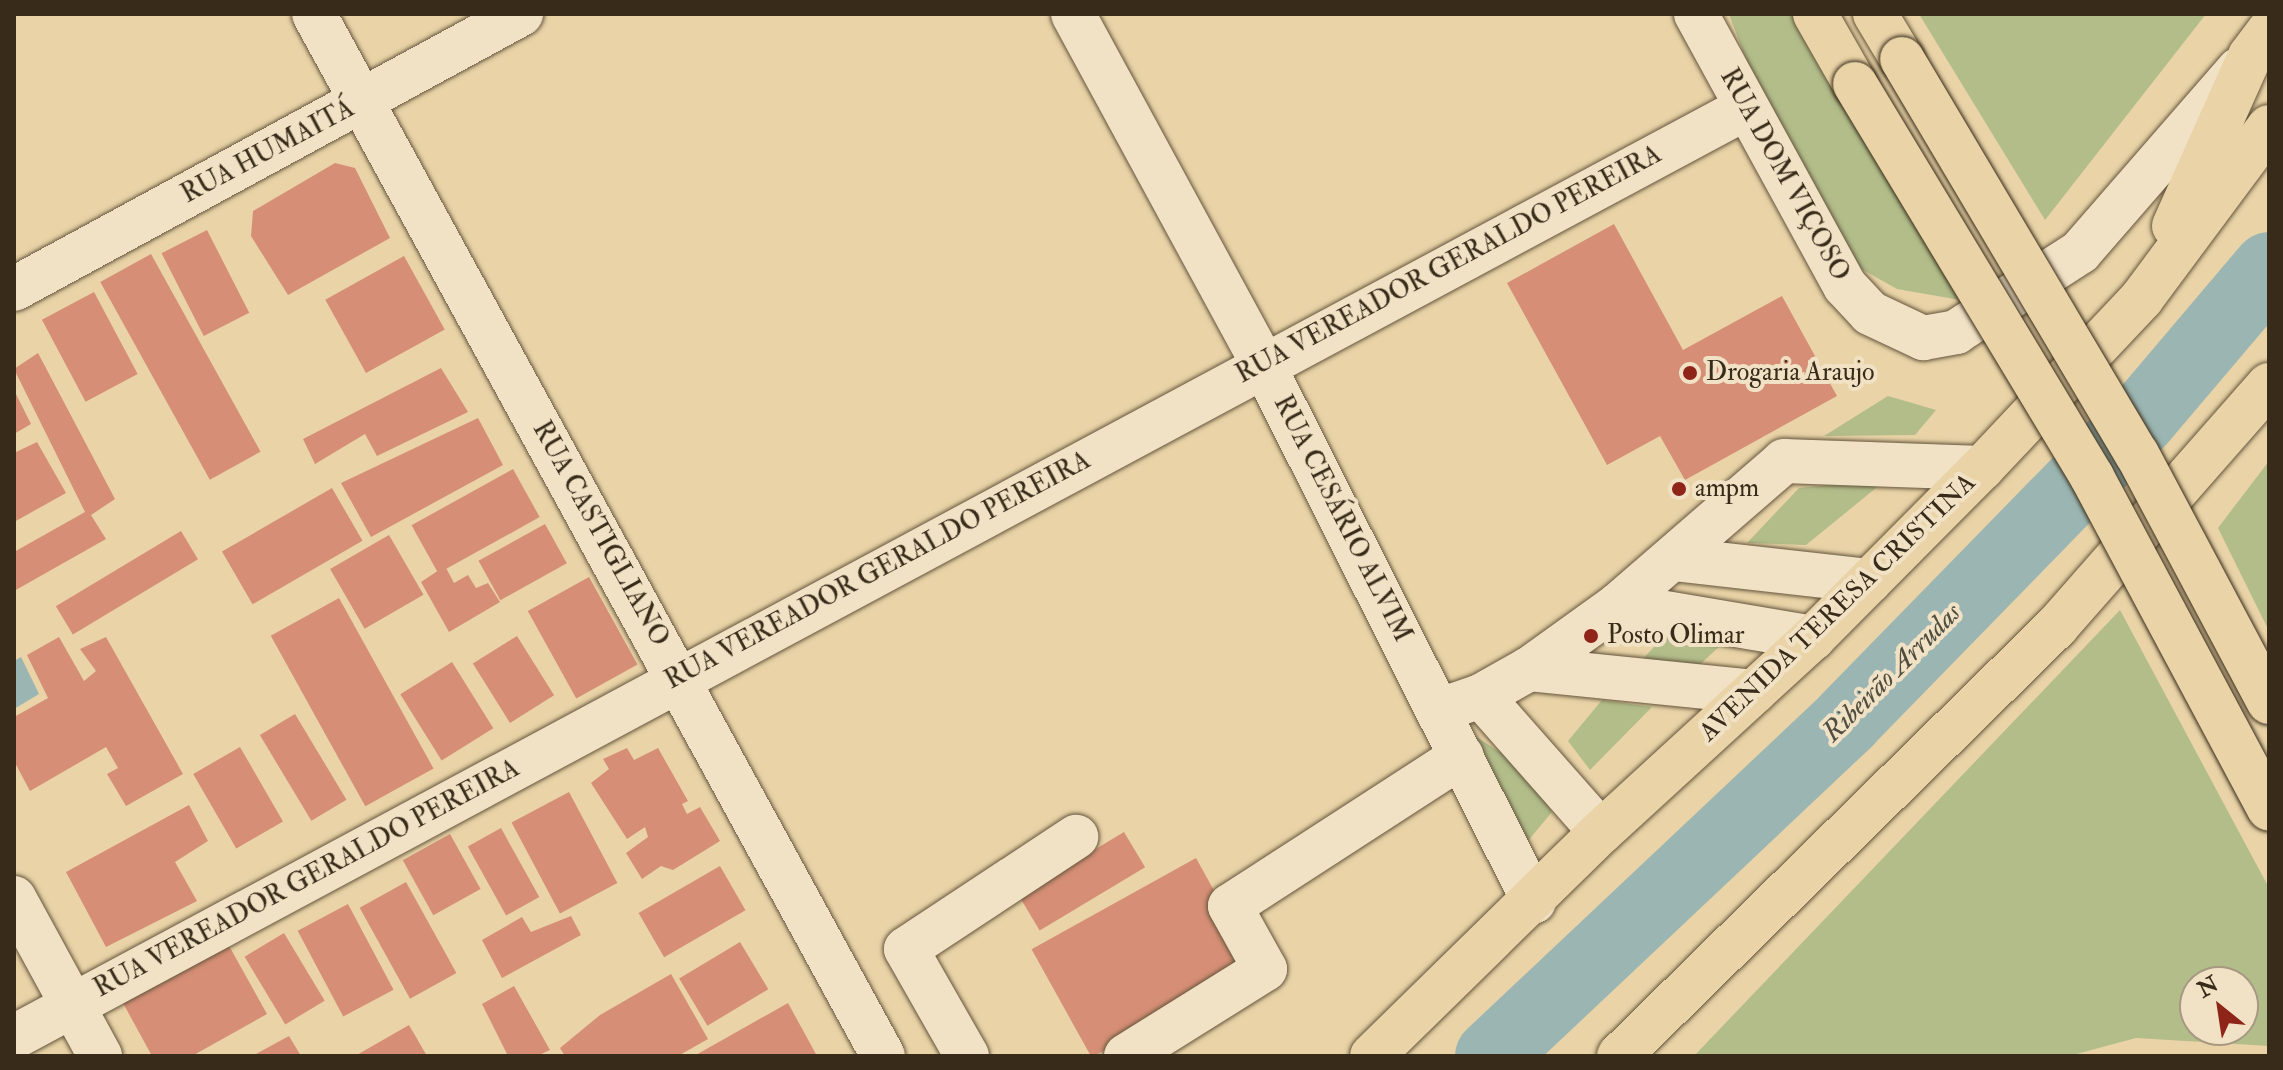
<!DOCTYPE html>
<meta charset="utf-8">
<style>
body{margin:0}
#map{position:relative;width:2283px;height:1070px;overflow:hidden;background:#e9d3a7;font-family:"IM FELL Double Pica",serif}
div>[style]{position:absolute}
.green>*{inset:0;background:#b2bd8a}
.water>*{inset:0;background:#9bb6b2}
.river>*{height:72px;margin:-36px;padding:0 36px;transform-origin:36px;border-radius:36px;background:#9bb6b2}
.building>*{inset:0;background:#d68f76;transform-origin:0 0}
.roads{filter:drop-shadow(0 0 2px #64553c) drop-shadow(0 0 2px #64553c)}
.minor>*{height:44px;margin:-22px;padding:0 22px;transform-origin:22px;border-radius:22px;background:#f1e2c6}
.major>*{height:44px;margin:-22px;padding:0 22px;transform-origin:22px;border-radius:22px;background:#e9d3a7}
.highway>*{height:44px;margin:-22px;padding:0 22px;transform-origin:22px;border-radius:22px;background:#e9d3a7}
.bridges{filter:drop-shadow(0 0 2px #382b19) drop-shadow(0 0 2px #382b19)}
.major-bridge>*{height:44px;margin:-22px;padding:0 22px;transform-origin:22px;border-radius:22px;background:#e9d3a7}
.dots>*{width:22px;height:22px;translate:-50% -50%;box-sizing:border-box;border:4px solid #f1e2c6;border-radius:50%}
span{translate:-50% -50%;white-space:nowrap;text-align:center;line-height:1.15;-webkit-text-stroke:8px #f1e2c6;paint-order:stroke}
.street-label{font-size:26px;color:#382b19}
.poi-label{font-size:26px;color:#382b19}
.left{translate:0 -50%;text-align:left}
.water-label{font-size:28px;color:#514e3f;font-style:italic}
.frame{position:absolute;inset:0;border:16px solid #382b19;pointer-events:none}
.north{position:absolute;left:2179px;top:966px;width:80px;height:80px;box-sizing:border-box;background:#f1e2c6;border:2px solid #a79981;border-radius:50%;rotate:330deg;font-size:22px;font-weight:700;line-height:32px;text-align:center;color:#382b19}
.north::after{content:'';display:block;margin:auto;width:28px;height:36px;background:#8f2418;clip-path:polygon(50% 0,100% 100%,50% 72%,0 100%)}
</style>
<div id="map">
<div class="green">
<i style="clip-path:polygon(1729px 14px,1808px 14px,1966px 301px,1897px 289px,1856px 266px,1752px 75px)"></i>
<i style="clip-path:polygon(1919px 14px,2206px 14px,2045px 220px)"></i>
<i style="clip-path:polygon(1888px 396px,1936px 410px,1915px 435px,1824px 436px)"></i>
<i style="clip-path:polygon(2269px 461px,2269px 631px,2218px 528px)"></i>
<i style="clip-path:polygon(1887px 479px,1806px 545px,1747px 543px,1799px 488px)"></i>
<i style="clip-path:polygon(evenodd,2120px 610px,2269px 888px,2269px 1046px,2136px 1038px,2069px 1056px,1694px 1056px,2120px 610px,2195px 982px,2243px 982px,2243px 1030px,2195px 1030px,2195px 982px)"></i>
<i style="clip-path:polygon(1667px 633px,1721px 645px,1695px 669px,1640px 662px)"></i>
<i style="clip-path:polygon(1602px 700px,1652px 707px,1590px 770px,1568px 741px)"></i>
<i style="clip-path:polygon(1472px 734px,1521px 766px,1552px 812px,1527px 842px)"></i>
</div>
<div class="water">
<i style="clip-path:polygon(21px 657px,39px 694px,14px 709px,14px 661px)"></i>
</div>
<div class="river">
<i style="left:1491px;top:1056px;width:490px;rotate:-43.3deg"></i>
<i style="left:1847px;top:720px;width:419px;rotate:-45.7deg"></i>
<i style="left:2140px;top:420px;width:199px;rotate:-49.7deg"></i>
</div>
<div class="building">
<i style="clip-path:polygon(335px 163px,355px 168px,390px 238px,288px 295px,251px 236px,253px 211px)"></i>
<i style="clip-path:polygon(1614px 224px,1683px 350px,1782px 296px,1837px 396px,1685px 480px,1660px 436px,1607px 465px,1507px 283px)"></i>
<i style="left:207px;top:230px;width:93px;height:51px;rotate:63deg"></i>
<i style="left:151px;top:254px;width:226px;height:58px;rotate:61deg"></i>
<i style="left:404px;top:256px;width:84px;height:90px;rotate:61deg"></i>
<i style="left:94px;top:292px;width:93px;height:59px;rotate:62deg"></i>
<i style="clip-path:polygon(38px 353px,115px 499px,91px 515px,106px 539px,14px 591px,14px 552px,85px 512px,14px 369px)"></i>
<i style="clip-path:polygon(441px 368px,468px 412px,377px 456px,365px 434px,315px 464px,303px 439px)"></i>
<i style="clip-path:polygon(14px 390px,31px 424px,14px 434px)"></i>
<i style="clip-path:polygon(478px 418px,503px 465px,371px 537px,341px 483px)"></i>
<i style="clip-path:polygon(37px 442px,66px 493px,14px 522px,14px 453px)"></i>
<i style="left:513px;top:469px;width:55px;height:116px;rotate:61deg"></i>
<i style="left:332px;top:488px;width:61px;height:127px;rotate:60deg"></i>
<i style="left:545px;top:524px;width:45px;height:76px;rotate:61deg"></i>
<i style="left:181px;top:531px;width:33px;height:146px;rotate:59deg"></i>
<i style="left:389px;top:535px;width:69px;height:68px;rotate:60deg"></i>
<i style="clip-path:polygon(445px 566px,454px 583px,468px 575px,476px 588px,488px 583px,500px 602px,449px 632px,421px 582px)"></i>
<i style="left:589px;top:577px;width:100px;height:70px;rotate:61deg"></i>
<i style="left:339px;top:598px;width:195px;height:78px;rotate:61deg"></i>
<i style="left:517px;top:636px;width:70px;height:52px;rotate:58deg"></i>
<i style="clip-path:polygon(59px 637px,84px 681px,96px 671px,80px 649px,106px 637px,183px 774px,126px 806px,107px 774px,118px 768px,106px 747px,30px 791px,14px 761px,14px 717px,48px 698px,27px 655px)"></i>
<i style="left:452px;top:662px;width:78px;height:61px;rotate:58deg"></i>
<i style="left:295px;top:714px;width:100px;height:41px;rotate:59deg"></i>
<i style="left:240px;top:747px;width:86px;height:54px;rotate:60deg"></i>
<i style="clip-path:polygon(627px 748px,634px 760px,658px 748px,688px 801px,682px 804px,687px 814px,700px 807px,720px 841px,673px 870px,661px 866px,642px 879px,626px 853px,648px 837px,645px 827px,627px 839px,591px 783px,609px 769px,603px 759px)"></i>
<i style="left:569px;top:792px;width:103px;height:65px;rotate:62deg"></i>
<i style="clip-path:polygon(189px 805px,208px 841px,175px 862px,197px 901px,106px 947px,66px 872px)"></i>
<i style="left:501px;top:828px;width:79px;height:38px;rotate:61deg"></i>
<i style="left:1124px;top:832px;width:41px;height:123px;rotate:59deg"></i>
<i style="left:450px;top:834px;width:63px;height:54px;rotate:61deg"></i>
<i style="left:1196px;top:858px;width:124px;height:188px;rotate:61deg"></i>
<i style="left:720px;top:866px;width:51px;height:94px;rotate:60deg"></i>
<i style="left:406px;top:882px;width:104px;height:53px;rotate:61deg"></i>
<i style="left:348px;top:904px;width:97px;height:57px;rotate:62deg"></i>
<i style="clip-path:polygon(571px 916px,581px 935px,502px 978px,482px 940px,522px 917px,531px 932px)"></i>
<i style="left:284px;top:933px;width:79px;height:46px;rotate:59deg"></i>
<i style="left:740px;top:942px;width:55px;height:71px;rotate:59deg"></i>
<i style="clip-path:polygon(228px 944px,267px 1014px,192px 1056px,152px 1056px,123px 1003px)"></i>
<i style="clip-path:polygon(671px 974px,708px 1039px,678px 1056px,565px 1056px,560px 1048px,600px 1015px)"></i>
<i style="clip-path:polygon(514px 986px,550px 1050px,537px 1056px,508px 1056px,482px 1004px)"></i>
<i style="clip-path:polygon(788px 1003px,817px 1056px,694px 1056px)"></i>
<i style="clip-path:polygon(409px 1025px,427px 1056px,355px 1056px)"></i>
<i style="clip-path:polygon(289px 1036px,301px 1056px,252px 1056px)"></i>
</div>
<div class="roads">
<div class="minor">
<i style="left:314px;top:14px;width:1187px;rotate:61.36deg"></i>
<i style="left:1073px;top:14px;width:398px;rotate:61.5deg"></i>
<i style="left:1263px;top:364px;width:602px;rotate:63.26deg"></i>
<i style="left:1696px;top:14px;width:310px;rotate:61.3deg"></i>
<i style="left:1845px;top:286px;width:37px;rotate:47deg"></i>
<i style="left:1870px;top:313px;width:59px;rotate:25.3deg"></i>
<i style="left:1923px;top:338px;width:34px;rotate:-10deg"></i>
<i style="left:1956px;top:332px;width:148px;rotate:-32.8deg"></i>
<i style="left:2080px;top:252px;width:242px;rotate:-49deg"></i>
<i style="left:14px;top:289px;width:577px;rotate:-28.48deg"></i>
<i style="left:1673px;top:559px;width:198px;rotate:6.4deg"></i>
<i style="left:1618px;top:605px;width:198px;rotate:9.6deg"></i>
<i style="left:1529px;top:669px;width:226px;rotate:5.8deg"></i>
<i style="left:1481px;top:696px;width:181px;rotate:48.6deg"></i>
<i style="left:1440px;top:710px;width:43px;rotate:-18.9deg"></i>
<i style="left:1481px;top:696px;width:55px;rotate:-29.4deg"></i>
<i style="left:1529px;top:669px;width:110px;rotate:-35.7deg"></i>
<i style="left:1618px;top:605px;width:220px;rotate:-40.9deg"></i>
<i style="left:1784px;top:461px;width:198px;rotate:2deg"></i>
<i style="left:14px;top:898px;width:180px;rotate:61.4deg"></i>
<i style="left:14px;top:1037px;width:1963px;rotate:-28.21deg"></i>
<i style="left:967px;top:1056px;width:123px;rotate:-119.7deg"></i>
<i style="left:906px;top:949px;width:204px;rotate:-33.4deg"></i>
<i style="left:1126px;top:1056px;width:164px;rotate:-32deg"></i>
<i style="left:1265px;top:969px;width:72px;rotate:-119.1deg"></i>
<i style="left:1230px;top:906px;width:276px;rotate:-32.9deg"></i>
</div>
<div class="major">
<i style="left:1815px;top:14px;width:81px;rotate:60.3deg"></i>
<i style="left:1875px;top:14px;width:52px;rotate:59deg"></i>
<i style="left:2250px;top:56px;width:31px;rotate:-53deg"></i>
</div>
<div class="highway">
<i style="left:2174px;top:226px;width:186px;rotate:-65.9deg"></i>
<i style="left:1372px;top:1056px;width:320px;rotate:-44.4deg"></i>
<i style="left:1601px;top:832px;width:287px;rotate:-42.5deg"></i>
<i style="left:1813px;top:638px;width:240px;rotate:-45.2deg"></i>
<i style="left:1982px;top:468px;width:233px;rotate:-46.7deg"></i>
<i style="left:2142px;top:298px;width:213px;rotate:-53.4deg"></i>
<i style="left:1619px;top:1056px;width:614px;rotate:-44.47deg"></i>
<i style="left:2057px;top:626px;width:321px;rotate:-48.7deg"></i>
</div>
</div>
<div class="bridges">
<div class="major-bridge">
<i style="left:1902px;top:59px;width:460px;rotate:59.3deg"></i>
<i style="left:2137px;top:454px;width:281px;rotate:62deg"></i>
<i style="left:1855px;top:84px;width:459px;rotate:58.9deg"></i>
<i style="left:2092px;top:477px;width:376px;rotate:61.9deg"></i>
</div>
</div>
<div class="dots">
<i style="left:1690px;top:373px;background:#8f2418"></i>
<i style="left:1679px;top:489px;background:#8f2418"></i>
<i style="left:1591px;top:636px;background:#8f2418"></i>
</div>
<div class="street-label">
<span style="left:268px;top:152px;rotate:-28deg">RUA HUMAITÁ</span>
<span style="left:1784px;top:175px;rotate:61deg">RUA DOM VIÇOSO</span>
<span style="left:1449px;top:265px;rotate:-28deg">RUA VEREADOR GERALDO PEREIRA</span>
<span style="left:1342px;top:519px;rotate:63deg">RUA CESÁRIO ALVIM</span>
<span style="left:600px;top:534px;rotate:61deg">RUA CASTIGLIANO</span>
<span style="left:878px;top:571px;rotate:-28deg">RUA VEREADOR GERALDO PEREIRA</span>
<span style="left:1838px;top:608px;rotate:-44deg">AVENIDA TERESA CRISTINA</span>
<span style="left:307px;top:879px;rotate:-28deg">RUA VEREADOR GERALDO PEREIRA</span>
</div>
<div class="poi-label">
<span class="left" style="left:1706px;top:373px">Drogaria Araujo</span>
<span class="left" style="left:1695px;top:489px">ampm</span>
<span class="left" style="left:1607px;top:636px">Posto Olimar</span>
</div>
<div class="water-label">
<span style="left:1892px;top:673px;rotate:-45deg">Ribeirão Arrudas</span>
</div>
<div class="frame"></div>
<div class="north">N</div>
</div>
